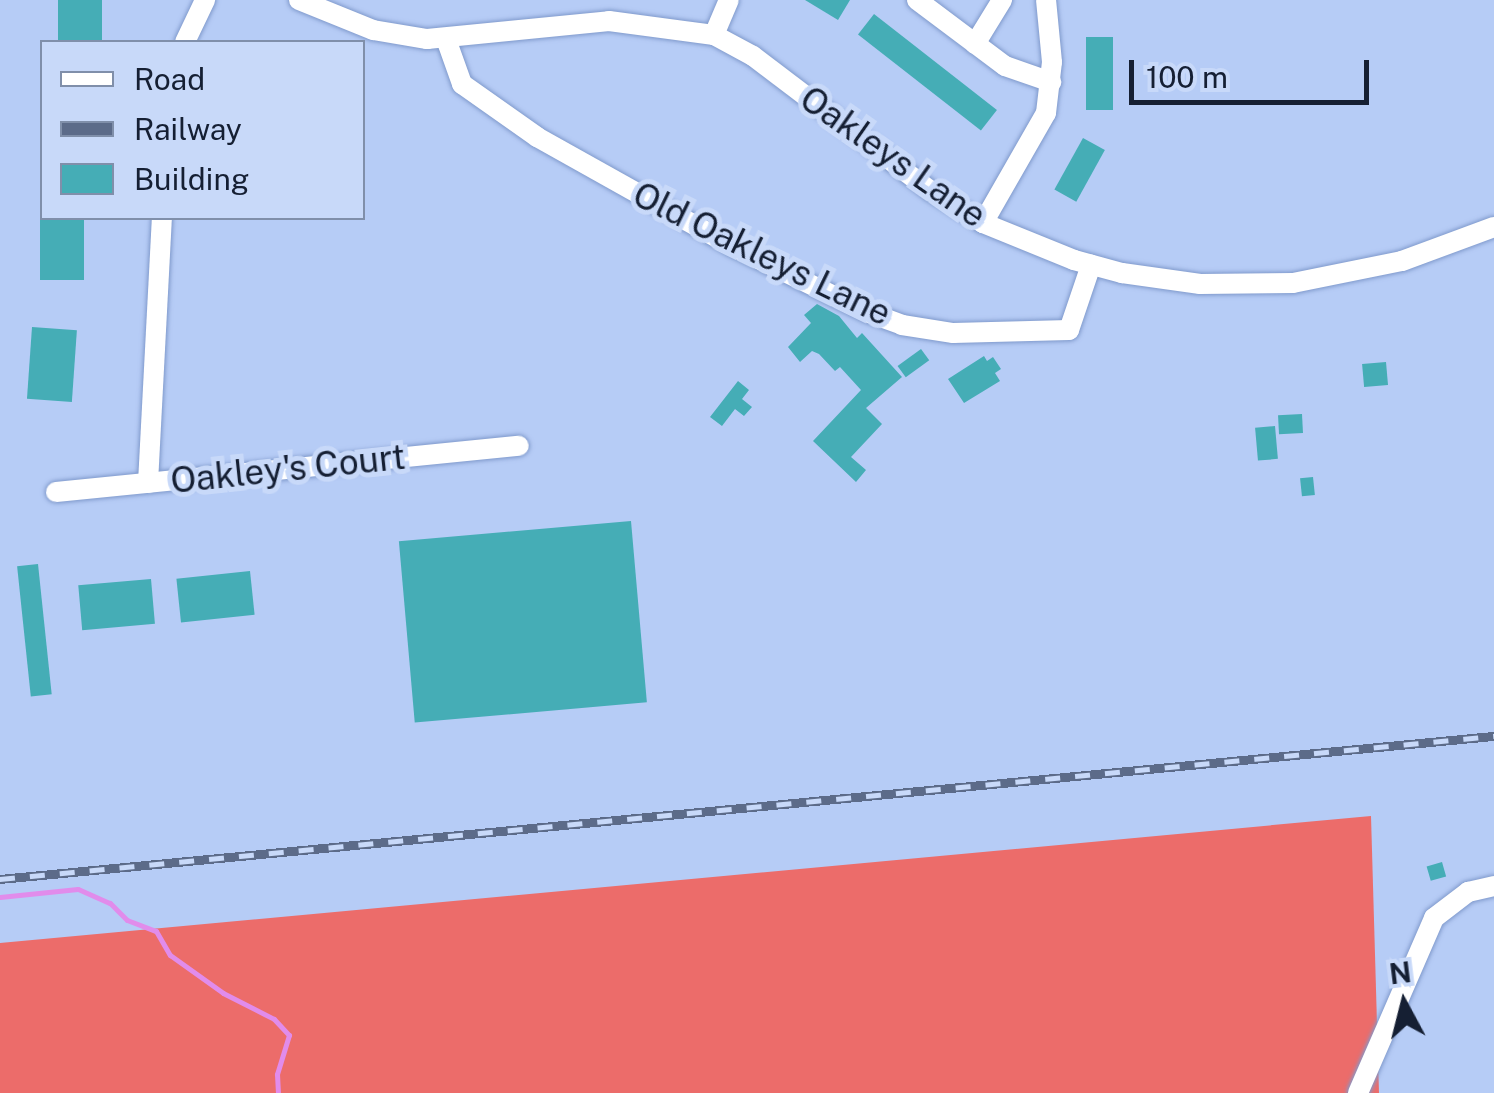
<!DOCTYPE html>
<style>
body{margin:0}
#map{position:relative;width:1494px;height:1093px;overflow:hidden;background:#b6ccf6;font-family:"Public Sans",sans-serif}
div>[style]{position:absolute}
.forest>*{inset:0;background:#ec6c6a}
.stream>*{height:5px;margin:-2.5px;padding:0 2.5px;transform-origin:2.5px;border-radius:2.5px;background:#e18ceb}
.building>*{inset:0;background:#45adb6;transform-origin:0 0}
.roads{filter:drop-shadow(0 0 2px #809acc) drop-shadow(0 0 2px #809acc)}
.minor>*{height:20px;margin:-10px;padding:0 10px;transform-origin:10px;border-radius:10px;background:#fff}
.rail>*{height:9px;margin-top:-4.5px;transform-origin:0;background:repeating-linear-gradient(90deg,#c8d9f9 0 15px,#5c6b89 0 30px);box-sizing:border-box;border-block:2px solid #5c6b89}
span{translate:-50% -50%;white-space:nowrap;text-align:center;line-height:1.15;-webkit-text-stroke:10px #c8d9f9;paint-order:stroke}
.street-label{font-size:35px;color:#151f33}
.legend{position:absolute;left:40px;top:40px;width:325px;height:180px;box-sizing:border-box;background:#c8d9f9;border:2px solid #808faa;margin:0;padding:12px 18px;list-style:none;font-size:30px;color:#151f33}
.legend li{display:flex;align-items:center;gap:20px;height:50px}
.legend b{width:50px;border:2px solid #808faa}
.north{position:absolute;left:1354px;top:953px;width:100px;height:100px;-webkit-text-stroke:8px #c8d9f9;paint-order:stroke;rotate:353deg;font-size:28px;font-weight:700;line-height:40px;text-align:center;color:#151f33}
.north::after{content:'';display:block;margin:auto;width:35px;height:45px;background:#151f33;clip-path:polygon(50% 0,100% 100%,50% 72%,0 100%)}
.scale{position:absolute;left:1129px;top:60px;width:240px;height:45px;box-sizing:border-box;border:5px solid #151f33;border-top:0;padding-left:12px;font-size:30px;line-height:35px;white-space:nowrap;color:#151f33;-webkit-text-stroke:8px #c8d9f9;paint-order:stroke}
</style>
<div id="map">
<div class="forest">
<i style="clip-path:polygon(1371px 816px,1379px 1093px,0 1093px,0 943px)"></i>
</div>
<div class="stream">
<i style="left:0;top:897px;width:78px;rotate:-5.9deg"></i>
<i style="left:78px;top:889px;width:35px;rotate:24deg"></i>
<i style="left:110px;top:903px;width:24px;rotate:45deg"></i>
<i style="left:127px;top:920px;width:31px;rotate:21deg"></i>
<i style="left:156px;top:931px;width:28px;rotate:60deg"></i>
<i style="left:170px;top:955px;width:65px;rotate:35.6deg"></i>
<i style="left:223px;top:993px;width:57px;rotate:27deg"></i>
<i style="left:274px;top:1019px;width:22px;rotate:47deg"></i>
<i style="left:289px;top:1035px;width:41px;rotate:107.1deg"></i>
<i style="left:277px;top:1074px;width:19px;rotate:87deg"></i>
</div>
<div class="building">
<i style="left:58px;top:0;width:44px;height:42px"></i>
<i style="clip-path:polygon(805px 0,850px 0,838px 20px)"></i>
<i style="left:874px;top:14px;width:156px;height:26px;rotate:38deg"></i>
<i style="left:1086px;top:37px;width:27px;height:73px"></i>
<i style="left:1083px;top:138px;width:25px;height:59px;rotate:29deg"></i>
<i style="left:40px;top:218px;width:44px;height:62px"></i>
<i style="clip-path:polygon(817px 304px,839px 316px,857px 338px,862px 333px,902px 377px,866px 408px,882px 424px,851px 457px,866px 470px,856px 482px,813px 441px,861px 390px,840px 367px,835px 371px,819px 354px,812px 351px,800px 362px,788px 347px,811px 323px,804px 315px)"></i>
<i style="left:32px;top:327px;width:45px;height:72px;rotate:4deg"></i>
<i style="left:921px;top:349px;width:14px;height:29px;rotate:54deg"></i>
<i style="clip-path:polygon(984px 356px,987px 361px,993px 357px,1001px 369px,995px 373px,1000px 381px,964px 403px,948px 379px)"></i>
<i style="left:1386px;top:362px;width:23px;height:24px;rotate:85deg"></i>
<i style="clip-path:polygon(738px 381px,749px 390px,742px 399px,752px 407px,744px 416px,735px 409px,722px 426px,710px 417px)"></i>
<i style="left:1302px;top:414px;width:19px;height:24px;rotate:87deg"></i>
<i style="left:1275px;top:426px;width:33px;height:20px;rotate:85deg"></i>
<i style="left:1313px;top:477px;width:18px;height:13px;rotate:84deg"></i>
<i style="left:631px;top:521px;width:182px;height:233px;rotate:85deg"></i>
<i style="left:38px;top:564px;width:131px;height:21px;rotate:84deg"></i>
<i style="left:250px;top:571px;width:44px;height:74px;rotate:84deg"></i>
<i style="left:151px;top:579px;width:45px;height:73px;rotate:85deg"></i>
<i style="left:1442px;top:862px;width:15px;height:16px;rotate:74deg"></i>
</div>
<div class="roads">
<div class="minor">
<i style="left:299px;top:0;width:80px;rotate:22.1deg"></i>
<i style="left:373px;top:30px;width:55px;rotate:9.5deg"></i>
<i style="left:427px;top:39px;width:183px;rotate:-5.6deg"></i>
<i style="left:609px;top:21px;width:106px;rotate:7.6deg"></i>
<i style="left:714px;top:35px;width:44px;rotate:28.3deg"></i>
<i style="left:753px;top:56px;width:223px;rotate:37.2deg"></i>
<i style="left:931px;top:191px;width:61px;rotate:31.6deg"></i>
<i style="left:983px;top:223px;width:98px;rotate:22.1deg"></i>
<i style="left:1074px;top:260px;width:50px;rotate:15.2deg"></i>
<i style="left:1122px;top:273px;width:79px;rotate:8deg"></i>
<i style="left:1200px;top:284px;width:93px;rotate:-0.6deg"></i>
<i style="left:1293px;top:283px;width:111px;rotate:-11.4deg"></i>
<i style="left:1402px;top:261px;width:98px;rotate:-20.3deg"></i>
<i style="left:917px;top:0;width:110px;rotate:36.9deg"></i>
<i style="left:1005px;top:66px;width:49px;rotate:19.2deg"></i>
<i style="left:714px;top:35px;width:38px;rotate:-67deg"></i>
<i style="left:446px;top:39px;width:48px;rotate:70.4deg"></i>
<i style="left:462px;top:84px;width:92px;rotate:35.2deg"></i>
<i style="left:537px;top:137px;width:223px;rotate:29.2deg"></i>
<i style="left:732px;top:246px;width:150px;rotate:26.1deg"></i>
<i style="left:867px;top:312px;width:37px;rotate:20deg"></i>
<i style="left:902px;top:325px;width:52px;rotate:8.9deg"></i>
<i style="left:953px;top:333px;width:116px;rotate:-1.5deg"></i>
<i style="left:1069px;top:330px;width:69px;rotate:-71.3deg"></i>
<i style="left:185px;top:42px;width:47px;rotate:-64.5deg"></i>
<i style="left:975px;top:44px;width:52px;rotate:-58.5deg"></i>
<i style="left:983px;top:223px;width:127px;rotate:-60.2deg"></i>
<i style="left:1046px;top:113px;width:51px;rotate:-83.3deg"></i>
<i style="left:1052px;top:62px;width:62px;rotate:-95.5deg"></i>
<i style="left:148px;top:483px;width:265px;rotate:-87deg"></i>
<i style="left:56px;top:492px;width:465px;rotate:-5.7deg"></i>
<i style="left:1358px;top:1093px;width:191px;rotate:-66.5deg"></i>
<i style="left:1434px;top:918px;width:43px;rotate:-37.4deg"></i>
<i style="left:1468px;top:892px;width:27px;rotate:-13deg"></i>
</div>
</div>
<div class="rail">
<i style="left:0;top:879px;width:1501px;rotate:-5.47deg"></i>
</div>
<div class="street-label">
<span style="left:893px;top:157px;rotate:35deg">Oakleys Lane</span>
<span style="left:762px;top:254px;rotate:26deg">Old Oakleys Lane</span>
<span style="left:288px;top:469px;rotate:-6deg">Oakley's Court</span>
</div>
<ul class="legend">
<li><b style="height:12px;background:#fff"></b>Road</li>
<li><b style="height:12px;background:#5c6b89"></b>Railway</li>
<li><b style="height:28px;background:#45adb6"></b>Building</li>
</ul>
<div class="north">N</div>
<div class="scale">100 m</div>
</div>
